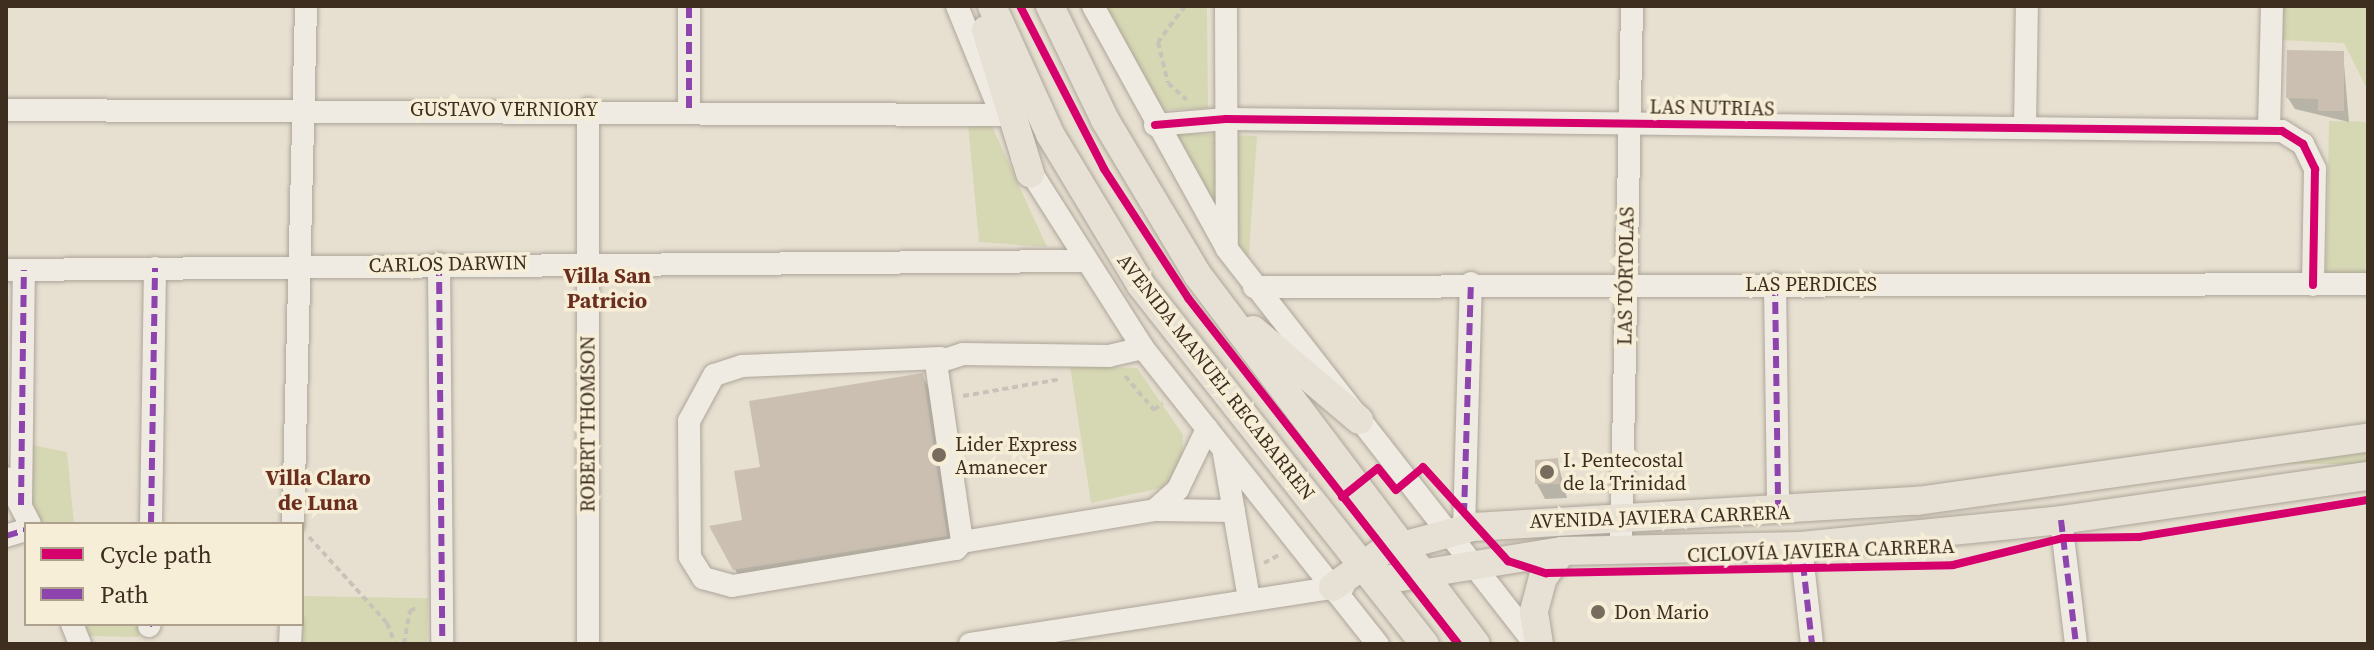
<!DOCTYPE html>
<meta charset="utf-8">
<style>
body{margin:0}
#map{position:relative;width:2374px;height:650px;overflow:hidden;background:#e7e0d1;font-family:"Source Serif 4",serif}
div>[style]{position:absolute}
.green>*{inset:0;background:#d6d7b3;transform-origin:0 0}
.shadow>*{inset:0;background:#0003}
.building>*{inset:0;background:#cbbfb2}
.path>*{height:4px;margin-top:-2px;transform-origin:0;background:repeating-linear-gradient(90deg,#c8c2b9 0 6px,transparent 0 10px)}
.roads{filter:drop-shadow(0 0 2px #ada599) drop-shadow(0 0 2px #ada599)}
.minor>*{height:22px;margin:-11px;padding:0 11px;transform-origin:11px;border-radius:11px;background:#efebe3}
.major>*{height:28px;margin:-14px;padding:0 14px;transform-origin:14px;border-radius:14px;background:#e6e1d4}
.quiet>*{height:6px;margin-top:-3px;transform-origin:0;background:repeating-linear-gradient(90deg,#8e44ad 0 12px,transparent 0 18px)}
.cycleway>*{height:8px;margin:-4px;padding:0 4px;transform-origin:4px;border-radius:4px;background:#d6006c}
.dots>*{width:22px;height:22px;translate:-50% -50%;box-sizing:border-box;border:4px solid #f7eed8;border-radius:50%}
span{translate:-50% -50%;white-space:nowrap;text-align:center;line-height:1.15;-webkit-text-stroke:7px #f7eed8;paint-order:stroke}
.street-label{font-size:20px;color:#3d2e20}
.poi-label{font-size:20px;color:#3d2e20}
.left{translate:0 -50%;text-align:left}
.neighbourhood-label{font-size:22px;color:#6b2e1e;font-weight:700}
.frame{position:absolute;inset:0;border:8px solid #3d2e20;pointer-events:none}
.legend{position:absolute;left:24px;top:522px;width:280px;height:104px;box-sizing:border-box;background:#f7eed8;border:2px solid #ada18e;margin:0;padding:10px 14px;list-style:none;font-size:24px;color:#3d2e20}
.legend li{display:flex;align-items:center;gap:16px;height:40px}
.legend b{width:40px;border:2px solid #ada18e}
</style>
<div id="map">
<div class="green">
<i style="clip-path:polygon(1100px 6px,1207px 6px,1208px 108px,1153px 110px)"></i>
<i style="clip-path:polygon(2280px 6px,2368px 6px,2368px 91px,2344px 43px,2279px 40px)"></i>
<i style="left:2329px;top:121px;width:39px;height:157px;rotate:1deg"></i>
<i style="clip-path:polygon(968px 124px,991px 124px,1047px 247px,979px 242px)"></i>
<i style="clip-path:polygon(1163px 133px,1257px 136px,1248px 268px)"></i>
<i style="clip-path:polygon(1070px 366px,1137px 368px,1183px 435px,1182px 465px,1166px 487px,1091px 503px)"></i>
<i style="clip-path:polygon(31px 445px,67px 452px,74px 524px,41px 524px,26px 494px)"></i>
<i style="left:2368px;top:451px;width:13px;height:115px;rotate:90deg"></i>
<i style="left:302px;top:596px;width:126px;height:48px;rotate:1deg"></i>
<i style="clip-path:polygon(85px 624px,139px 624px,139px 637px,89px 636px)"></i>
</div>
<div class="shadow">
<i style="clip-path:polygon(2343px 53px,2349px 122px,2295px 109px,2288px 98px)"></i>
<i style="clip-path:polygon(922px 375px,930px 390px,954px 551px,743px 584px,712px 527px,744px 522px,762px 468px)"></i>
<i style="clip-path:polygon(1557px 460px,1567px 498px,1545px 499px,1537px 484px)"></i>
</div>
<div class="building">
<i style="clip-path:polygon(2287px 50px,2344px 51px,2344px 111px,2318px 111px,2318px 99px,2286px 98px)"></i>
<i style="clip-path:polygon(923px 373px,947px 536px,733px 570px,709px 526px,742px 520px,734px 471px,760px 467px,749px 401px)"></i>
<i style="clip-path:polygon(1558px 458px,1560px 484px,1535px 484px,1535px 460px)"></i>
</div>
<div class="path">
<i style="left:1185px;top:6px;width:45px;rotate:126.9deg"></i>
<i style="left:1158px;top:42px;width:42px;rotate:76.3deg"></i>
<i style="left:1168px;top:83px;width:25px;rotate:42deg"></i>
<i style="left:1125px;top:376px;width:45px;rotate:49.5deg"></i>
<i style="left:1154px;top:410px;width:11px;rotate:-41deg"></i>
<i style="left:963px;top:396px;width:99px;rotate:-9.8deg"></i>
<i style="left:309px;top:537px;width:116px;rotate:47.8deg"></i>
<i style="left:387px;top:623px;width:22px;rotate:69deg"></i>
<i style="left:1264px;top:563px;width:19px;rotate:-28deg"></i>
<i style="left:404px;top:644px;width:34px;rotate:-80deg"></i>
<i style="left:410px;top:611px;width:10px;rotate:-29deg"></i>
</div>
<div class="roads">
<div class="minor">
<i style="left:689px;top:6px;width:105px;rotate:90deg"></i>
<i style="left:957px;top:6px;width:103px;rotate:67.7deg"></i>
<i style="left:1093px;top:6px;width:277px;rotate:61.1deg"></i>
<i style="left:1227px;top:249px;width:501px;rotate:52.05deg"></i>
<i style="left:1226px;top:6px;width:242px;rotate:89.8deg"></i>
<i style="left:6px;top:110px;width:996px;rotate:0.29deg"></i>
<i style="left:1155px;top:125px;width:71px;rotate:-4.8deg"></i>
<i style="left:1226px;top:119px;width:1056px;rotate:0.65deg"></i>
<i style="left:2282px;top:131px;width:25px;rotate:32deg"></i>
<i style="left:2303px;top:144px;width:28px;rotate:64deg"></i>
<i style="left:2315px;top:169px;width:116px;rotate:91deg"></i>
<i style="left:2025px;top:127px;width:121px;rotate:-89.1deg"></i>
<i style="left:2269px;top:129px;width:123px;rotate:-88.6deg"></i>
<i style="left:1022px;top:158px;width:225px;rotate:57.5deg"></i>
<i style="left:1143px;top:348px;width:378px;rotate:51.6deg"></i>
<i style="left:439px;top:264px;width:380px;rotate:89.5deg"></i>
<i style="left:6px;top:270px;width:1075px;rotate:-0.48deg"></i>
<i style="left:1775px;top:284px;width:228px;rotate:89.2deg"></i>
<i style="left:1254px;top:287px;width:1114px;rotate:-0.15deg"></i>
<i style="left:1143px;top:348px;width:35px;rotate:167deg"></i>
<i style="left:1109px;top:356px;width:146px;rotate:-179.2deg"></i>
<i style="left:963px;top:354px;width:28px;rotate:162deg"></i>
<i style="left:936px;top:363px;width:181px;rotate:81.7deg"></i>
<i style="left:962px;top:542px;width:196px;rotate:-9.4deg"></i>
<i style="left:1155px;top:510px;width:31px;rotate:-42deg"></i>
<i style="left:1178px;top:489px;width:67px;rotate:-64.2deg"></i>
<i style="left:941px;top:358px;width:199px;rotate:177.7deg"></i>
<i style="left:742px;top:366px;width:29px;rotate:162deg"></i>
<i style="left:714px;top:375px;width:52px;rotate:118.5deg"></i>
<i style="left:689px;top:421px;width:136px;rotate:89.6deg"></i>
<i style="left:690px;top:557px;width:25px;rotate:58deg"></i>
<i style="left:703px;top:578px;width:30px;rotate:15deg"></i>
<i style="left:732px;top:586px;width:227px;rotate:-9.4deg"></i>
<i style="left:956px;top:549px;width:9px;rotate:-49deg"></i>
<i style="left:1224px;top:454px;width:147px;rotate:80.2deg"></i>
<i style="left:6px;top:478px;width:52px;rotate:62.4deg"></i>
<i style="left:21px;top:505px;width:235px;rotate:-89.3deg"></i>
<i style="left:1156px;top:510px;width:78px;rotate:0.7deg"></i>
<i style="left:2061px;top:520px;width:125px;rotate:83.1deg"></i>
<i style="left:151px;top:524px;width:256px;rotate:-89.1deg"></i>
<i style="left:293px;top:524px;width:518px;rotate:-88.56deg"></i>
<i style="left:1464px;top:529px;width:246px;rotate:-88.4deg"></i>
<i style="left:6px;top:536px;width:21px;rotate:-17deg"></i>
<i style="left:1621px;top:546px;width:540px;rotate:-88.83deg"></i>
<i style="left:1801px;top:546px;width:99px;rotate:83.6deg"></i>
<i style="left:72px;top:624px;width:22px;rotate:68deg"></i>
<i style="left:149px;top:626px;width:2px;rotate:-63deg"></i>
<i style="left:290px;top:644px;width:20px;rotate:-87deg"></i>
<i style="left:588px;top:644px;width:535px;rotate:-90deg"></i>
<i style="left:970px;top:644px;width:378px;rotate:-8.8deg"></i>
</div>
<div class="major">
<i style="left:992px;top:6px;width:141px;rotate:65.6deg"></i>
<i style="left:1050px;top:134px;width:176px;rotate:58.9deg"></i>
<i style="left:1141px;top:285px;width:458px;rotate:51.7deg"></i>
<i style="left:1050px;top:6px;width:127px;rotate:64.2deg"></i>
<i style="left:1105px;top:120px;width:179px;rotate:59.1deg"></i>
<i style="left:1197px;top:274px;width:463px;rotate:53deg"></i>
<i style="left:986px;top:30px;width:150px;rotate:72.9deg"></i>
<i style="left:1253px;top:330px;width:139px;rotate:40.3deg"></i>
<i style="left:1377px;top:581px;width:187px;rotate:-9.2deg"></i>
<i style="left:1562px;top:551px;width:239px;rotate:-1.2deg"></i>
<i style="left:1801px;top:546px;width:261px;rotate:-5.7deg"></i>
<i style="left:2061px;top:520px;width:310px;rotate:-8.2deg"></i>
<i style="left:1333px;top:587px;width:62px;rotate:-35.8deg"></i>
<i style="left:1383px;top:551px;width:93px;rotate:-14.9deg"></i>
<i style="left:1473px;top:527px;width:445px;rotate:-3.4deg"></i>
<i style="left:1917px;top:501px;width:455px;rotate:-8deg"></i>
<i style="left:1539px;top:644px;width:33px;rotate:-99deg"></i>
<i style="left:1534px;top:611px;width:34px;rotate:-75deg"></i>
<i style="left:1543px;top:578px;width:33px;rotate:-55deg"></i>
</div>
</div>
<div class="quiet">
<i style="left:689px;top:6px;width:105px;rotate:90deg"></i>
<i style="left:439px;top:264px;width:380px;rotate:89.5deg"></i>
<i style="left:1775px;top:284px;width:228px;rotate:89.2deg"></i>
<i style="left:21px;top:505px;width:235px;rotate:-89.3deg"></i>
<i style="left:1464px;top:515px;width:232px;rotate:-88.3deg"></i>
<i style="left:2061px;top:520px;width:125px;rotate:83.1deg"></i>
<i style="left:151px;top:524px;width:256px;rotate:-89.1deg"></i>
<i style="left:6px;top:536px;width:21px;rotate:-17deg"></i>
<i style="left:1801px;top:546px;width:99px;rotate:83.6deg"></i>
<i style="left:149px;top:626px;width:2px;rotate:-63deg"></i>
</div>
<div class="cycleway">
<i style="left:1020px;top:6px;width:183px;rotate:62.7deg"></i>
<i style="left:1104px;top:169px;width:154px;rotate:56.9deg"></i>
<i style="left:1188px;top:298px;width:439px;rotate:52deg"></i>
<i style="left:1155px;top:125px;width:71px;rotate:-4.8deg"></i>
<i style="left:1226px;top:119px;width:1056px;rotate:0.65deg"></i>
<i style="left:2282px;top:131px;width:25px;rotate:32deg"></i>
<i style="left:2303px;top:144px;width:28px;rotate:64deg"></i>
<i style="left:2315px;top:169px;width:116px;rotate:91deg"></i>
<i style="left:1342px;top:497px;width:46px;rotate:-38.9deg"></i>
<i style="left:1378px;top:468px;width:28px;rotate:51deg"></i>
<i style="left:1396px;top:490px;width:35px;rotate:-40deg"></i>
<i style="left:1423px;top:467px;width:127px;rotate:47.9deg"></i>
<i style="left:1508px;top:561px;width:40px;rotate:18deg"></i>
<i style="left:1546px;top:573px;width:407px;rotate:-1.1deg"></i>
<i style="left:1953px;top:565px;width:113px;rotate:-13.8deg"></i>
<i style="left:2063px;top:538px;width:76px;rotate:-0.8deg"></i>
<i style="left:2139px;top:537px;width:232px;rotate:-9.2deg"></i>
</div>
<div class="dots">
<i style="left:939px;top:455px;background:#786c5e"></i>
<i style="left:1547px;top:472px;background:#786c5e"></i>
<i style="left:1598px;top:612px;background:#786c5e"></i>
</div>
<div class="street-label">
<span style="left:1712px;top:108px;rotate:1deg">LAS NUTRIAS</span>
<span style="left:504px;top:109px">GUSTAVO VERNIORY</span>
<span style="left:448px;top:264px;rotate:-1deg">CARLOS DARWIN</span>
<span style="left:1626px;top:276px;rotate:-89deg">LAS TÓRTOLAS</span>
<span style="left:1811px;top:284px">LAS PERDICES</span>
<span style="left:1216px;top:377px;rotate:52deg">AVENIDA MANUEL RECABARREN</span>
<span style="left:588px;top:424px;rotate:-90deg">ROBERT THOMSON</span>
<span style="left:1660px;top:517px;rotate:-2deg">AVENIDA JAVIERA CARRERA</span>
<span style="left:1821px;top:551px;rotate:-2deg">CICLOVÍA JAVIERA CARRERA</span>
</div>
<div class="poi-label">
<span class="left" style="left:955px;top:456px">Lider Express<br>Amanecer</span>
<span class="left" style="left:1563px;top:472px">I. Pentecostal<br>de la Trinidad</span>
<span class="left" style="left:1614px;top:612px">Don Mario</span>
</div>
<div class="neighbourhood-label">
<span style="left:607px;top:288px">Villa San<br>Patricio</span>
<span style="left:318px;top:490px">Villa Claro<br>de Luna</span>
</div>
<div class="frame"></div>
<ul class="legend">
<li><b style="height:10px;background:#d6006c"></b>Cycle path</li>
<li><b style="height:10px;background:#8e44ad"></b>Path</li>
</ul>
</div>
